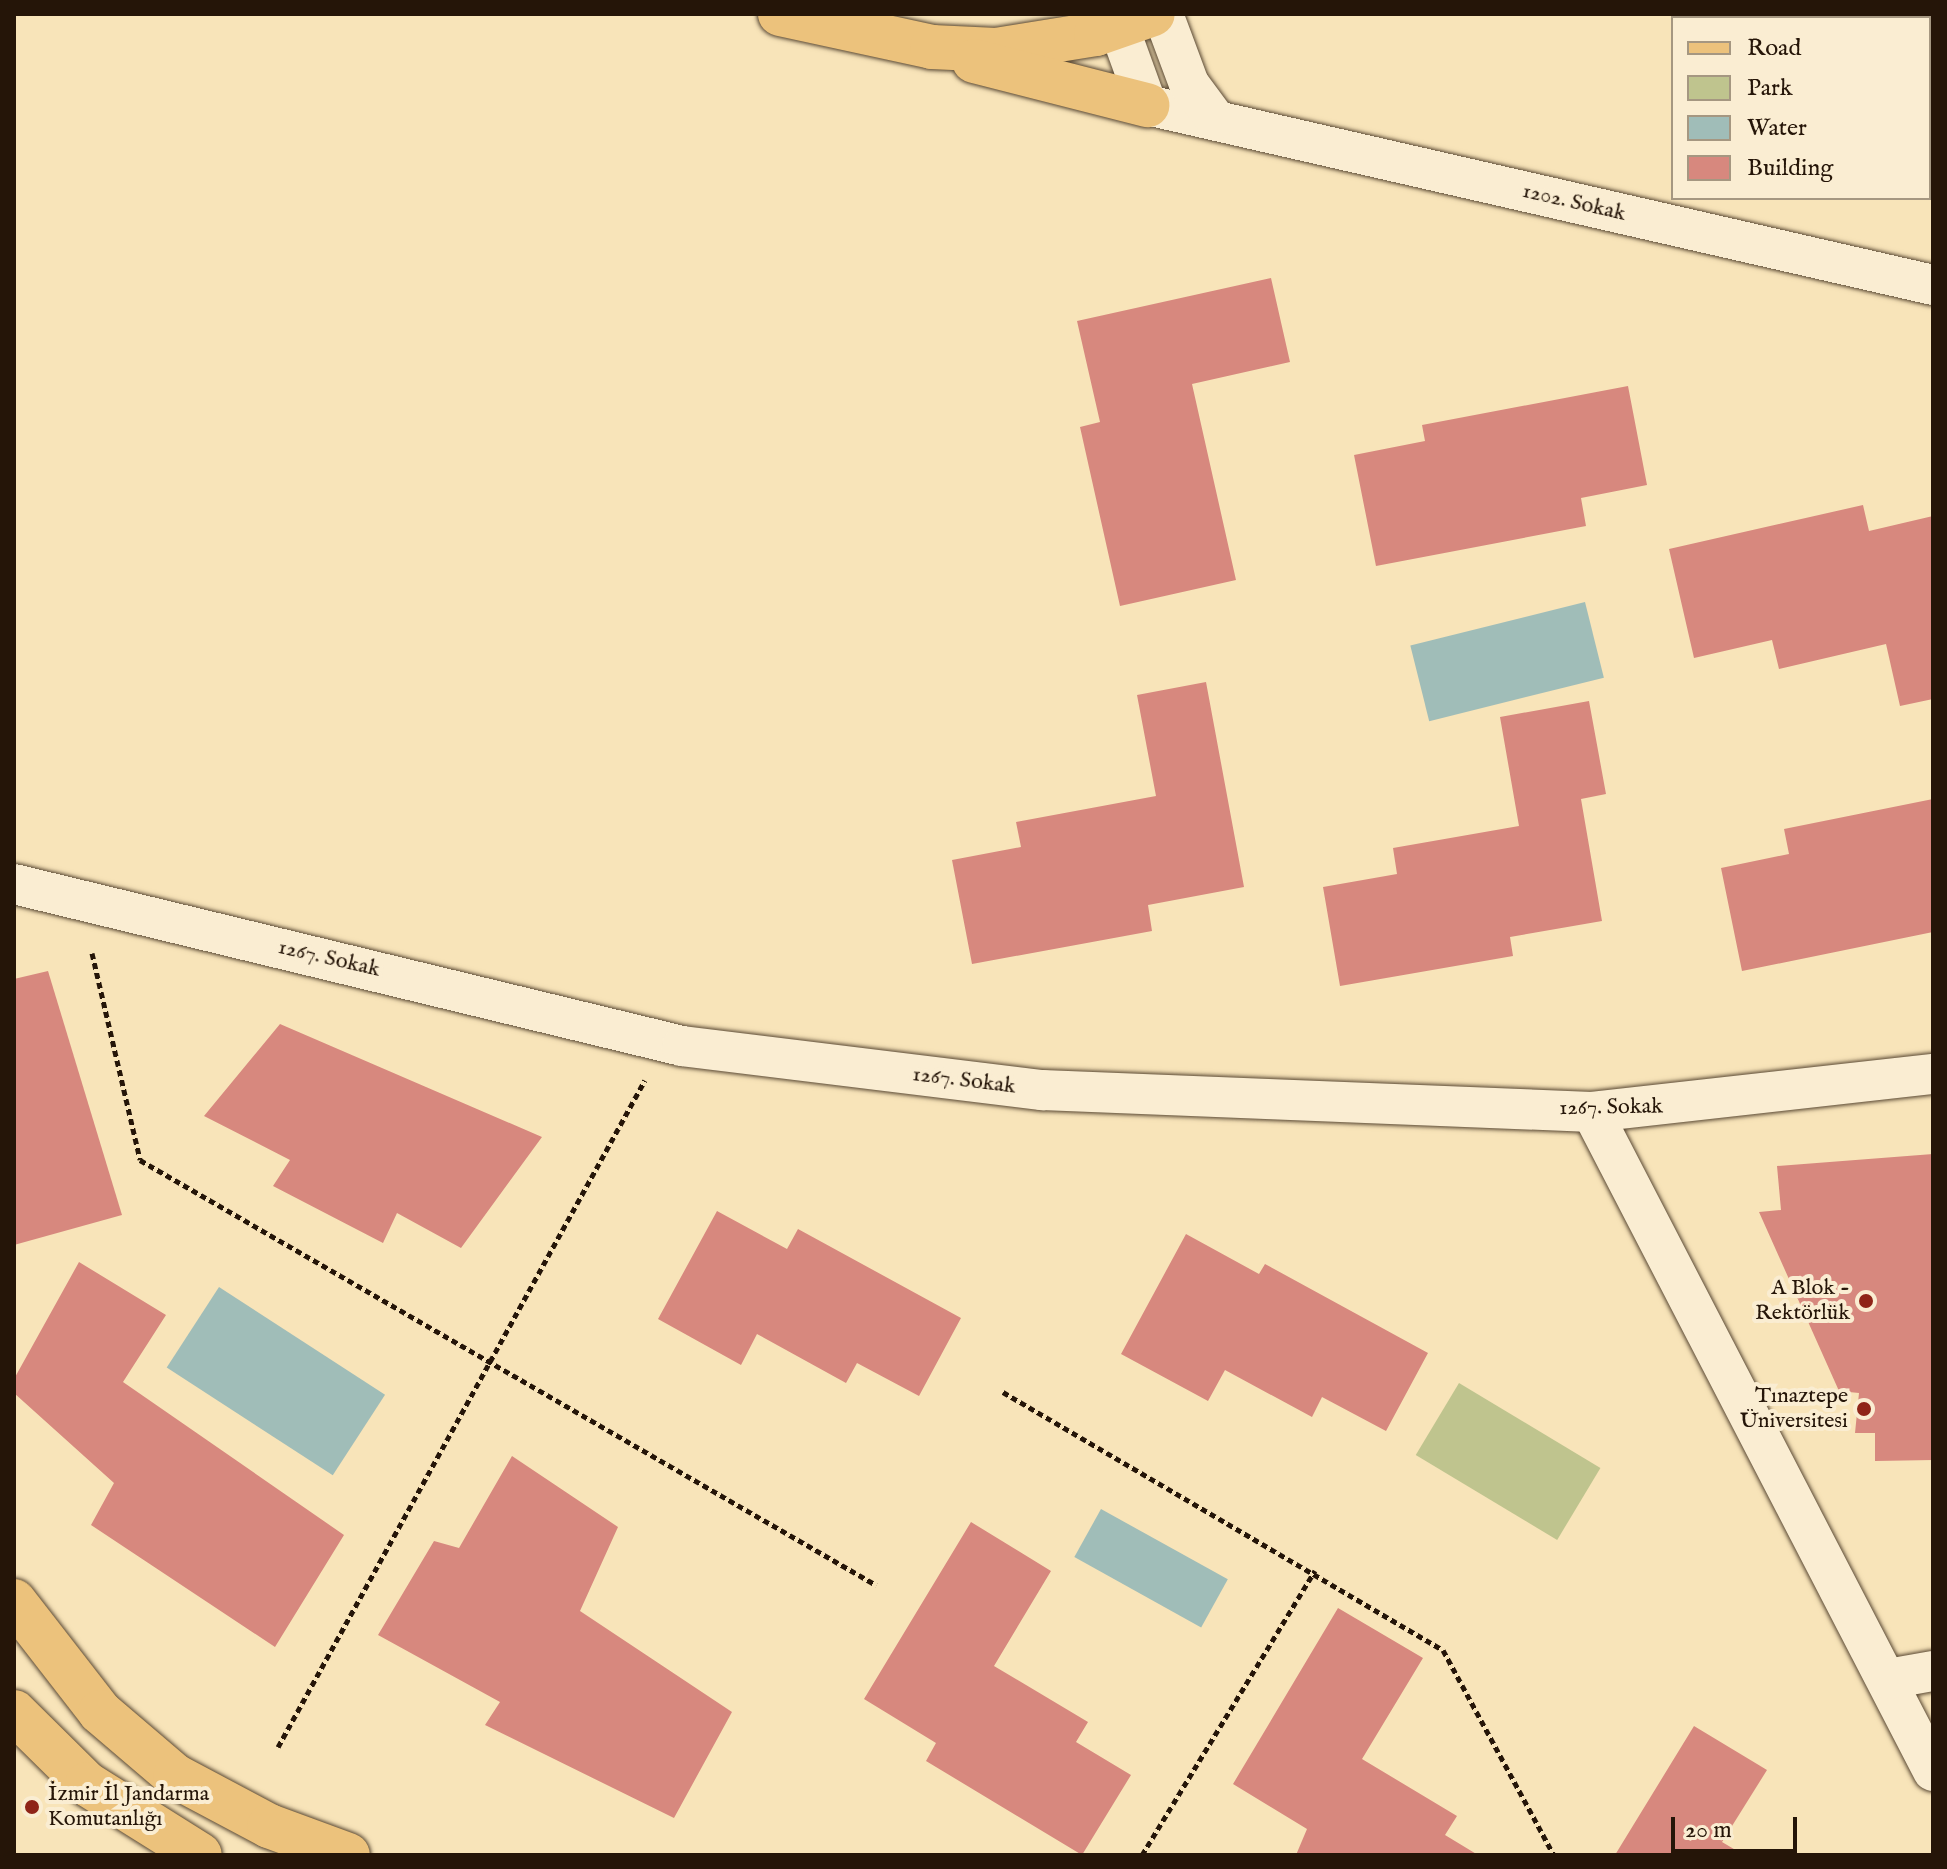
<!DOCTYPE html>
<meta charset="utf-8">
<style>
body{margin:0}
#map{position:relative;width:1947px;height:1869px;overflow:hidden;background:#f8e4b9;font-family:"IM FELL English",serif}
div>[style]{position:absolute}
.green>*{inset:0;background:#bfc48e;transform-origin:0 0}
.water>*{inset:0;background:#a0bdb8;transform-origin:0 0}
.building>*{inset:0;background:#d7887e}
.path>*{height:5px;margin-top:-2.5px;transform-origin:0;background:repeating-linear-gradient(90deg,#251508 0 6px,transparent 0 10px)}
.roads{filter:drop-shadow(0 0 2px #5a4934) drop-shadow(0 0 2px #5a4934)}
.minor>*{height:40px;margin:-20px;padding:0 20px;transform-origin:20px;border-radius:20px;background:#faedd2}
.major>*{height:44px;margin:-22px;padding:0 22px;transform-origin:22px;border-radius:22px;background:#ecc27c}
.dots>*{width:22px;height:22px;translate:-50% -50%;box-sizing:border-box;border:4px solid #faedd2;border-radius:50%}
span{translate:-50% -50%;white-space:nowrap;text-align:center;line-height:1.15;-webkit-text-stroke:8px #faedd2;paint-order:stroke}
.street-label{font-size:22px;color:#251508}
.poi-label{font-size:22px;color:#251508}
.right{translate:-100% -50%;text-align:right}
.left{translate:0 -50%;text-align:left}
.frame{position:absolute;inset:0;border:16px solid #251508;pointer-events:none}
.legend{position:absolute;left:1671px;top:16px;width:260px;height:184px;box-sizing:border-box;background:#faedd2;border:2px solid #a59781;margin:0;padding:10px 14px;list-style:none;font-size:24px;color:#251508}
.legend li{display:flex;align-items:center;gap:16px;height:40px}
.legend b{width:40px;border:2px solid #a59781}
.scale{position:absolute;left:1671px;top:1817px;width:126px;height:36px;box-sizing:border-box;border:4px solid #251508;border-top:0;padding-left:10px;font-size:24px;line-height:28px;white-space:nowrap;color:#251508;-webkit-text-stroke:6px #faedd2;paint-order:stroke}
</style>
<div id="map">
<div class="green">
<i style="left:1459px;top:1383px;width:165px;height:84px;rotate:31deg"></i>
</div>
<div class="water">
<i style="left:1585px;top:602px;width:78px;height:180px;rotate:76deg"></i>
<i style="left:219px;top:1287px;width:198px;height:96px;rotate:33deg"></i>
<i style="left:1101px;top:1509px;width:145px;height:55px;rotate:29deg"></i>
</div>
<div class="building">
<i style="clip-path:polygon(1271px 278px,1290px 362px,1192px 384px,1236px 580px,1120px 606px,1080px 427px,1100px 422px,1077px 321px)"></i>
<i style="clip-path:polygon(1628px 386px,1647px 485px,1581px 498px,1586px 526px,1376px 566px,1354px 455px,1425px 441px,1422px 425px)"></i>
<i style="clip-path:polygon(1863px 505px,1869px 531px,1933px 516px,1933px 699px,1900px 706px,1886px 644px,1779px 669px,1772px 640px,1694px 658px,1669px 549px)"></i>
<i style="clip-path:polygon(1206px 682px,1244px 887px,1148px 905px,1152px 931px,972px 964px,952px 860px,1021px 847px,1016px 822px,1156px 796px,1137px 695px)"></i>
<i style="clip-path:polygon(1589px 701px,1606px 794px,1581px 799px,1602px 921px,1510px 937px,1513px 956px,1340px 986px,1323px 887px,1397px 874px,1393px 848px,1519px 826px,1500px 717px)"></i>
<i style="clip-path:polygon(1933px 799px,1933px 932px,1742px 971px,1721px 868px,1789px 854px,1784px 829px)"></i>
<i style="clip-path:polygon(48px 971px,122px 1215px,14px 1245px,14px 979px)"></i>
<i style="clip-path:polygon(280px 1024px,542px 1137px,461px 1248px,397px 1213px,383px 1243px,273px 1186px,290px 1160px,204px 1116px)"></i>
<i style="clip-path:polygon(1933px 1154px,1933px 1460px,1875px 1461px,1875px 1433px,1855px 1433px,1859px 1393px,1839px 1391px,1759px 1212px,1781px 1210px,1777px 1166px)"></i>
<i style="clip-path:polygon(717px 1211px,787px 1249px,798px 1229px,961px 1318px,919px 1396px,857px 1363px,846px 1383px,757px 1334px,741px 1365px,658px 1319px)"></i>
<i style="clip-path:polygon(1186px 1234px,1259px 1274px,1265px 1264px,1428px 1353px,1386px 1431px,1322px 1397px,1312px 1417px,1225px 1370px,1208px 1401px,1121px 1354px)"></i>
<i style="clip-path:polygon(79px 1262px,166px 1315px,123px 1382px,344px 1535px,275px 1647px,91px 1525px,114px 1483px,14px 1393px,14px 1379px)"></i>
<i style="clip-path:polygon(512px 1456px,618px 1527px,580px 1611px,732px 1712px,674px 1818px,485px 1725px,500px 1702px,378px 1635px,434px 1541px,459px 1548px)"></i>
<i style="clip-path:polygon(971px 1522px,1051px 1571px,994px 1666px,1088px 1722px,1076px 1742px,1131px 1775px,1082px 1855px,926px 1761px,936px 1743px,864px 1699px)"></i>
<i style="clip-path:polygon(1338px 1608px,1423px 1658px,1362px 1759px,1457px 1816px,1445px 1835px,1478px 1855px,1296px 1855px,1307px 1829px,1233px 1784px)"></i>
<i style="clip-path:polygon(1694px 1726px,1767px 1770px,1722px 1842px,1744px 1855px,1615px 1855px)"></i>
</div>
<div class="path">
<i style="left:92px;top:953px;width:212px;rotate:76.9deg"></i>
<i style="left:140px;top:1160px;width:850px;rotate:30deg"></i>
<i style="left:1003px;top:1392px;width:510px;rotate:30.39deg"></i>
<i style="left:1443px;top:1650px;width:233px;rotate:61.6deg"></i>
<i style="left:278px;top:1747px;width:761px;rotate:-61.18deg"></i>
<i style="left:1142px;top:1855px;width:333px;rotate:-58.7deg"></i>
</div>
<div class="roads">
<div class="minor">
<i style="left:1114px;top:14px;width:97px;rotate:70.1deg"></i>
<i style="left:1147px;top:105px;width:806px;rotate:12.9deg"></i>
<i style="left:1163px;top:14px;width:75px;rotate:69.6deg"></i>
<i style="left:1189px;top:84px;width:44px;rotate:53.4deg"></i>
<i style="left:14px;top:884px;width:687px;rotate:13.63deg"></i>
<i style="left:682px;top:1046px;width:363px;rotate:7deg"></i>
<i style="left:1042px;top:1090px;width:550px;rotate:2.29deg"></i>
<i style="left:1592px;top:1112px;width:343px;rotate:-6.4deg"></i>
<i style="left:1592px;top:1112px;width:742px;rotate:62.64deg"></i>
<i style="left:1888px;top:1679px;width:46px;rotate:-10.1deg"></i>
</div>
<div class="major">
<i style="left:780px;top:14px;width:156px;rotate:12.2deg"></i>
<i style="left:932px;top:47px;width:64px;rotate:2.7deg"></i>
<i style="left:996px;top:50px;width:101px;rotate:-9.1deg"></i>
<i style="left:1096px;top:34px;width:60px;rotate:-19.3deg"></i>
<i style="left:974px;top:61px;width:179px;rotate:14.3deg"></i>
<i style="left:14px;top:1601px;width:140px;rotate:52.2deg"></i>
<i style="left:100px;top:1712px;width:99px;rotate:40.5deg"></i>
<i style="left:175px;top:1776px;width:106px;rotate:28deg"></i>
<i style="left:269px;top:1826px;width:84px;rotate:20.2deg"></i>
<i style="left:14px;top:1712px;width:103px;rotate:44.6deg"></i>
<i style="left:87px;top:1784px;width:133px;rotate:32.1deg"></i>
</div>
</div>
<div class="dots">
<i style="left:1866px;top:1301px;background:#8f2418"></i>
<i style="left:1864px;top:1409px;background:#8f2418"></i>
<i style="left:32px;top:1807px;background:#8f2418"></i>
</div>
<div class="street-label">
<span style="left:1574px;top:203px;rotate:13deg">1202. Sokak</span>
<span style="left:329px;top:959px;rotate:13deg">1267. Sokak</span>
<span style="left:964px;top:1081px;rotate:7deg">1267. Sokak</span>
<span style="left:1611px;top:1108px;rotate:-1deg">1267. Sokak</span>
</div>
<div class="poi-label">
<span class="right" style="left:1850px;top:1301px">A Blok -<br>Rektörlük</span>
<span class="right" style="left:1848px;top:1409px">Tınaztepe<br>Üniversitesi</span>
<span class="left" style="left:48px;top:1807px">İzmir İl Jandarma<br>Komutanlığı</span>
</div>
<div class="frame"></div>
<ul class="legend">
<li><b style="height:10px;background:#ecc27c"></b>Road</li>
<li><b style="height:22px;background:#bfc48e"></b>Park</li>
<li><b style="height:22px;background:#a0bdb8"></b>Water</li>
<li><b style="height:22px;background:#d7887e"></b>Building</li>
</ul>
<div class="scale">20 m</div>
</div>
